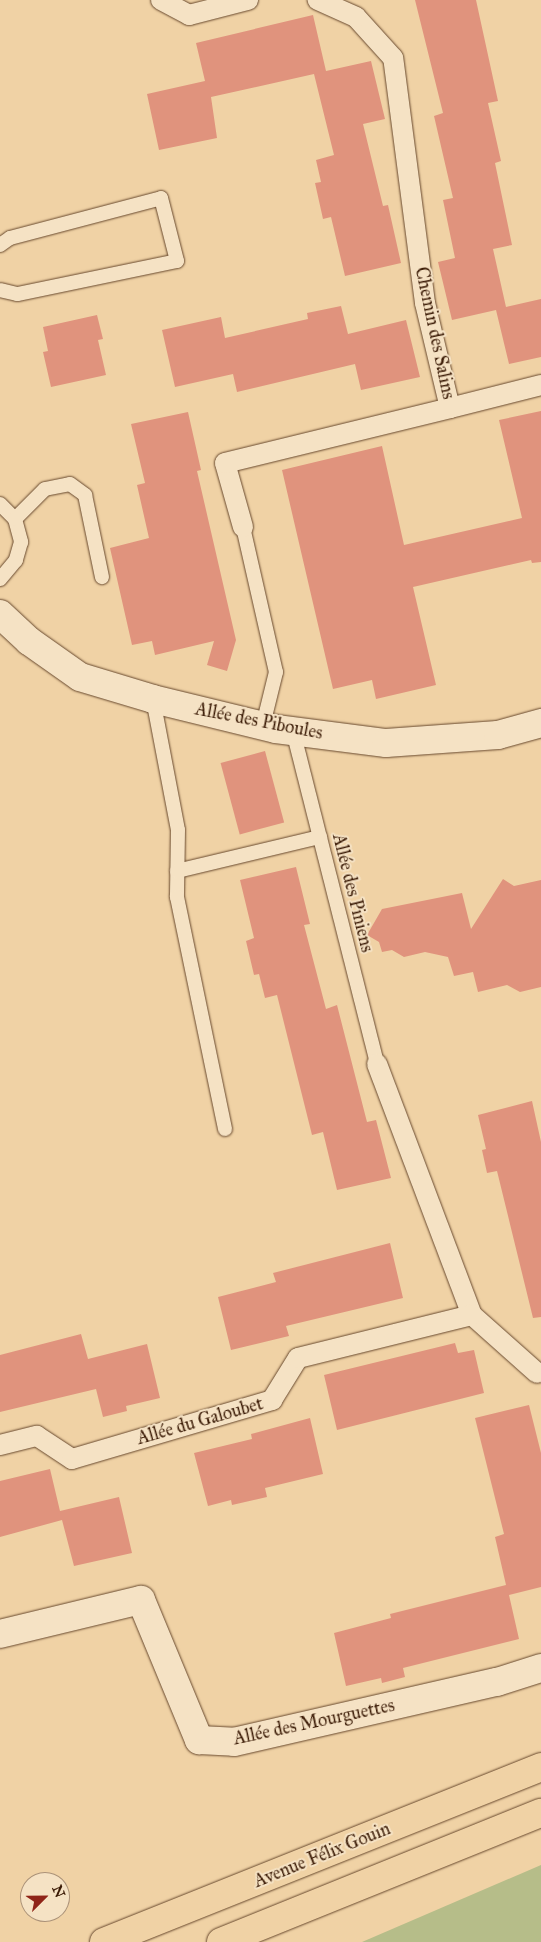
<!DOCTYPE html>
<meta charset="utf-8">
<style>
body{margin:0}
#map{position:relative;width:541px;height:1942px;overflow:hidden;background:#f0d2a5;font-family:"IM FELL Great Primer",serif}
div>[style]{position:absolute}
.green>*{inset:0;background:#b6bd89}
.building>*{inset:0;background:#e0937d;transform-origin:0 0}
.roads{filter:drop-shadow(0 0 1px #68492e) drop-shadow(0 0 1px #68492e)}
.service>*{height:14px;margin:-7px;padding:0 7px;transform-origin:7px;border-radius:7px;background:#f5e2c4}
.pedestrian>*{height:20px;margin:-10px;padding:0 10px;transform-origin:10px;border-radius:10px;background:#f5e2c4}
.minor>*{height:28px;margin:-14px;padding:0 14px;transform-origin:14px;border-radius:14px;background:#f5e2c4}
.primary>*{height:28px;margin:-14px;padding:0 14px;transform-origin:14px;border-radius:14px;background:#f0d2a5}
span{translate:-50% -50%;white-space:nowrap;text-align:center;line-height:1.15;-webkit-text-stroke:4px #f5e2c4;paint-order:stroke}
.street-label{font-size:18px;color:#3b1b06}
.north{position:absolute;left:20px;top:1872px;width:50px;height:50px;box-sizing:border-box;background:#f5e2c4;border:1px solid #ab9278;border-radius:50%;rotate:67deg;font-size:14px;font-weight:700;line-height:20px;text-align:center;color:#3b1b06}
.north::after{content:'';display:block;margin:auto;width:18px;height:22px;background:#8f2418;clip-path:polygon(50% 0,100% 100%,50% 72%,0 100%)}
</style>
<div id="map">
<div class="green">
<i style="clip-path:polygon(541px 1865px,541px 1942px,362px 1942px)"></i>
</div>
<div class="building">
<i style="clip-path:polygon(415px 0,476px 0,498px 101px,488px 103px,501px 161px,495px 163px,512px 245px,493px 249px,506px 307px,541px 299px,541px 357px,509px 364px,496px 310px,452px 320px,438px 262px,455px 258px,443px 200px,453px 198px,434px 116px,443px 113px)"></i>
<i style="clip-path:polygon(313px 15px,326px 71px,371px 61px,385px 119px,363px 124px,383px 206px,388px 205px,401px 263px,345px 276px,331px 217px,323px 219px,315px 183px,321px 182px,316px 160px,334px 155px,314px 74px,211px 97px,217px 138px,159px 150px,147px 94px,205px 81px,196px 43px)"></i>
<i style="clip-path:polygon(341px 306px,348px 334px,406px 320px,420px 377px,361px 390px,355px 364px,237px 392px,233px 374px,175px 387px,162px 330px,221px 317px,225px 338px,308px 319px,307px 313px)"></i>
<i style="clip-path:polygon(97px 315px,103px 339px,98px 340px,106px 375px,51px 387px,43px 352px,48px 351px,43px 327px)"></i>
<i style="clip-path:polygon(541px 411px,541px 562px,532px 563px,531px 560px,413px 587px,436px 685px,376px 699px,372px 680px,333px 689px,282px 470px,382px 446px,404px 545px,522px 518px,499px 420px)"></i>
<i style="clip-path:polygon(188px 412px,201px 470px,197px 471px,236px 640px,227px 671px,207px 665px,214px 641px,155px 655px,152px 641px,132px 645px,110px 548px,149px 538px,137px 485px,145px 483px,131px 424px)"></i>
<i style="left:265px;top:751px;width:74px;height:46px;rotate:75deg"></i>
<i style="clip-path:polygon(296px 867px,310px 924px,304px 925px,326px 1009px,337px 1005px,367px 1122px,376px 1120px,391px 1178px,337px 1190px,323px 1132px,312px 1135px,277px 995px,265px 998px,259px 974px,254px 975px,246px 941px,254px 938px,240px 880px)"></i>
<i style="clip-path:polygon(503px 879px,514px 886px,541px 880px,541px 987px,520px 992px,507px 985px,478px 992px,473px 972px,454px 976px,448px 957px,425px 952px,404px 957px,392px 950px,382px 952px,379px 942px,367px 935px,382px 909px,462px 893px,471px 929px)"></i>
<i style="clip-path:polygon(532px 1101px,541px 1142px,541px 1317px,533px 1318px,497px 1171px,487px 1173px,482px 1150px,486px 1149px,478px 1115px)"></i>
<i style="clip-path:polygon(390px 1243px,403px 1298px,286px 1326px,289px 1336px,231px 1350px,218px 1297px,276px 1282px,273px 1273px)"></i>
<i style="clip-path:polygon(81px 1334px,88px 1359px,147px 1344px,160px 1398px,126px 1406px,127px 1411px,103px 1417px,96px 1389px,0 1412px,0 1355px)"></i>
<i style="clip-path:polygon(455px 1343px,458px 1353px,474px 1350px,484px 1393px,337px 1430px,324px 1375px)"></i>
<i style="clip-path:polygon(529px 1405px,541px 1453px,541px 1587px,509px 1595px,519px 1639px,403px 1668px,405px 1677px,382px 1683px,381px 1678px,346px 1686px,334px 1633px,391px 1618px,390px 1614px,506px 1585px,495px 1537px,504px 1534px,475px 1418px)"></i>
<i style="clip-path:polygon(310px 1418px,323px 1474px,265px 1488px,267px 1497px,232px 1505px,231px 1500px,208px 1506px,194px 1453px,252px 1439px,251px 1434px)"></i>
<i style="clip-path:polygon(50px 1469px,60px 1511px,119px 1497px,132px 1553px,74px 1566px,62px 1520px,0 1537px,0 1481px)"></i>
</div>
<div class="roads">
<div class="service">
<i style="left:0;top:245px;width:12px;rotate:-35deg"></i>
<i style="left:10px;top:238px;width:156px;rotate:-14.8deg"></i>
<i style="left:161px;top:198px;width:65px;rotate:75.7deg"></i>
<i style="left:177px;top:261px;width:163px;rotate:168.3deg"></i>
<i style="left:17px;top:294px;width:17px;rotate:-167deg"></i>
<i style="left:0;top:504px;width:21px;rotate:45deg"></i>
<i style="left:15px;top:519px;width:24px;rotate:75deg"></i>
<i style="left:21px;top:542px;width:19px;rotate:106deg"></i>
<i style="left:16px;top:560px;width:25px;rotate:130deg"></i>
<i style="left:15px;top:519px;width:42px;rotate:-45deg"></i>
<i style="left:45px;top:489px;width:25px;rotate:-11deg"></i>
<i style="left:70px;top:484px;width:19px;rotate:36deg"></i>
<i style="left:85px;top:495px;width:84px;rotate:78.3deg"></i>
<i style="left:243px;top:527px;width:149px;rotate:77.2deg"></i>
<i style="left:276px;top:672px;width:55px;rotate:103.8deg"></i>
<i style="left:153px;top:699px;width:133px;rotate:79.2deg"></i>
<i style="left:178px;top:830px;width:67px;rotate:90.9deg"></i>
<i style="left:177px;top:897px;width:237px;rotate:78.3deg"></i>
<i style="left:293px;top:731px;width:343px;rotate:75.8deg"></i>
<i style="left:177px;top:871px;width:147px;rotate:-13.4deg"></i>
</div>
<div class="pedestrian">
<i style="left:161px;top:0;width:32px;rotate:28deg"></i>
<i style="left:189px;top:15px;width:61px;rotate:-14.3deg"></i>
<i style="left:450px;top:408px;width:94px;rotate:-14.2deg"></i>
<i style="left:243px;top:527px;width:66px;rotate:-105.7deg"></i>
<i style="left:225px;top:463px;width:232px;rotate:-13.7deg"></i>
<i style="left:450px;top:408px;width:108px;rotate:-103.4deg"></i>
<i style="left:425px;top:303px;width:247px;rotate:-97.4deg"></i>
<i style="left:393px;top:58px;width:55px;rotate:-132.1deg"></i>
<i style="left:356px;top:17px;width:42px;rotate:-155.9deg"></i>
<i style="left:377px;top:1064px;width:268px;rotate:69.3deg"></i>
<i style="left:472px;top:1315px;width:87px;rotate:41.7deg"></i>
<i style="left:0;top:1445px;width:38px;rotate:-14deg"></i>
<i style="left:37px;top:1436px;width:42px;rotate:33.3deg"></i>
<i style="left:72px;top:1459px;width:209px;rotate:-16.4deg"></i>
<i style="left:272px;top:1400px;width:49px;rotate:-58.2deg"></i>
<i style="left:298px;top:1358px;width:179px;rotate:-13.9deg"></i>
</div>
<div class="minor">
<i style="left:0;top:614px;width:40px;rotate:43deg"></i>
<i style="left:29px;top:641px;width:62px;rotate:35.2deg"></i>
<i style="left:80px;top:677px;width:76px;rotate:16.8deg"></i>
<i style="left:153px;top:699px;width:127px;rotate:13.7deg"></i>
<i style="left:276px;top:729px;width:111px;rotate:7.3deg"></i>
<i style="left:386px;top:743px;width:112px;rotate:-4.1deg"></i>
<i style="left:498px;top:735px;width:45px;rotate:-15.6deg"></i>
<i style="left:0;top:1634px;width:145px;rotate:-13.6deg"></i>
<i style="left:141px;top:1600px;width:152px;rotate:67.5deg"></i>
<i style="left:199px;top:1740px;width:35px;rotate:3deg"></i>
<i style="left:234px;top:1742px;width:270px;rotate:-12.9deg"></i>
<i style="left:497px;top:1682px;width:46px;rotate:-17.7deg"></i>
</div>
<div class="primary">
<i style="left:104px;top:1942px;width:471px;rotate:-21.8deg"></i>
<i style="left:221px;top:1942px;width:345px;rotate:-22deg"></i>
</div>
</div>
<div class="street-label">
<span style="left:435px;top:333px;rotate:78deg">Chemin des Salins</span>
<span style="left:259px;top:721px;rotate:11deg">Allée des Piboules</span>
<span style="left:353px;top:893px;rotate:76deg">Allée des Piniens</span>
<span style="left:200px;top:1421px;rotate:-16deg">Allée du Galoubet</span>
<span style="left:314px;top:1722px;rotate:-12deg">Allée des Mourguettes</span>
<span style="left:322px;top:1855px;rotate:-22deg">Avenue Félix Gouin</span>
</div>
<div class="north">N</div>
</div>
